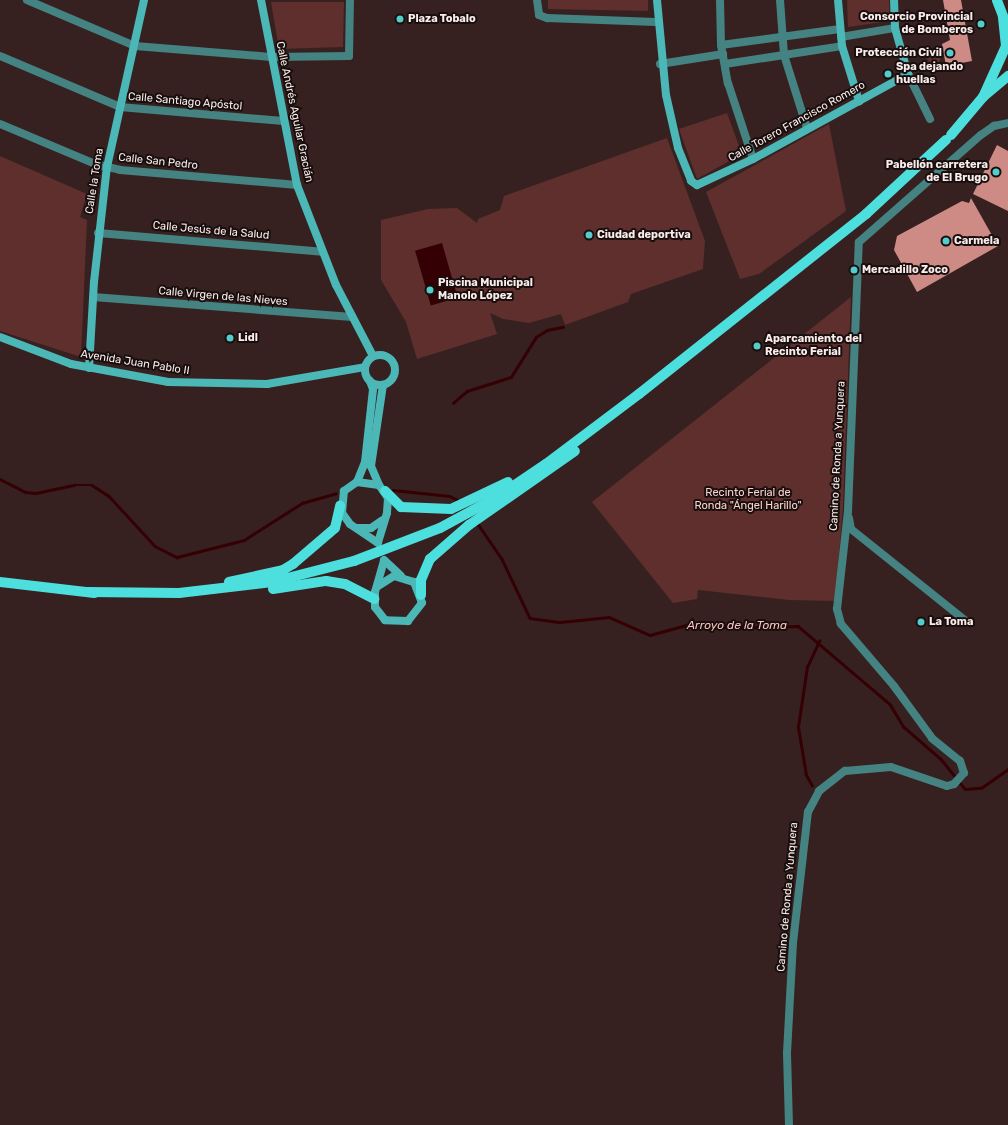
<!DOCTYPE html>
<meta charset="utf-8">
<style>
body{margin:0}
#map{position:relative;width:1008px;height:1125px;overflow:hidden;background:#362120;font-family:Rubik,sans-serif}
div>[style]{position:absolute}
.green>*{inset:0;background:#5e2f2c}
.round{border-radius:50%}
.water>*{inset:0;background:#340003;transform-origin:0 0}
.stream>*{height:2.5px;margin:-1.25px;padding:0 1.25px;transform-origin:1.25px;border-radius:1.25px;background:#340003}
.building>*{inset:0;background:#ce8a85}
.street>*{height:8px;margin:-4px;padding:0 4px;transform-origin:4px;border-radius:4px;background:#448382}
.secondary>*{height:8px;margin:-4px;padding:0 4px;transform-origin:4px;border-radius:4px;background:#4bb7b6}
.secondary>.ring{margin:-4px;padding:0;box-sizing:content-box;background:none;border:8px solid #4bb7b6;border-radius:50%}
.primary>*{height:10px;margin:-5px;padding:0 5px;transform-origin:5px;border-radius:5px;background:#4cdfde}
.dots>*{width:11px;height:11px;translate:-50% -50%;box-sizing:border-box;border:2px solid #170e0d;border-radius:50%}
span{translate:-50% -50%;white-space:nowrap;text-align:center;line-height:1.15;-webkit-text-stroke:4px #170e0d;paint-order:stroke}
.poi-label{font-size:11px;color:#faecea;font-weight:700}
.right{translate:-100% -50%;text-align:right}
.left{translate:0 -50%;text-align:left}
.street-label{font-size:11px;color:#faecea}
.park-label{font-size:11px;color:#fbd3cf}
.water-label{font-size:12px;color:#fec3bf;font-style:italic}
</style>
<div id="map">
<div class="green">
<i style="clip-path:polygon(548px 0,648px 0,648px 11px,548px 9px)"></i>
<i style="clip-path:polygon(847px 0,889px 0,890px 21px,848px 27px)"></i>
<i style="clip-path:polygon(271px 2px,344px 2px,343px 47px,279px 49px)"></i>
<i class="round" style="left:927px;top:50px;width:14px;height:14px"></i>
<i style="clip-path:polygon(727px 113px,742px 154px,697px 179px,679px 129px)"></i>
<i style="clip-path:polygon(829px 124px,846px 211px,759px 274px,740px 279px,706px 192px)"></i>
<i style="clip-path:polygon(667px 138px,705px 241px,703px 269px,631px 294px,628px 302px,565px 325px,561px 314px,529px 323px,503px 319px,490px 313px,497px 334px,417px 359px,406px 322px,381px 280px,381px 220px,428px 209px,457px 208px,477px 223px,478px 219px,500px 210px,504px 196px)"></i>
<i style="clip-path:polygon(0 156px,87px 194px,80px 217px,87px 220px,81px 357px,0 331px)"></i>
<i style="clip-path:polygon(851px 297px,843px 507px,835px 601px,789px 600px,698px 590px,697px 599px,673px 603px,592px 502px)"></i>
</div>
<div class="water">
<i style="left:442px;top:243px;width:57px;height:28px;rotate:74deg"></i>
</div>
<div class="stream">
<i style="left:453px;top:403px;width:18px;rotate:-41deg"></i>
<i style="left:467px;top:391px;width:46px;rotate:-17.7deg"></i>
<i style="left:511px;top:377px;width:47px;rotate:-58deg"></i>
<i style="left:536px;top:337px;width:13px;rotate:-32deg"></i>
<i style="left:547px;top:330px;width:16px;rotate:-11deg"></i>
<i style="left:0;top:479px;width:28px;rotate:27deg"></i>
<i style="left:25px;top:492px;width:11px;rotate:5deg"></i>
<i style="left:36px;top:493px;width:39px;rotate:-12deg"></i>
<i style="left:74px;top:485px;width:18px"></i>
<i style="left:92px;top:485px;width:20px;rotate:33deg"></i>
<i style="left:109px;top:496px;width:68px;rotate:47.4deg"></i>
<i style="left:155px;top:546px;width:25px;rotate:27deg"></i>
<i style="left:177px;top:557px;width:69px;rotate:-14.2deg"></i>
<i style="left:244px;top:540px;width:69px;rotate:-32.5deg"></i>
<i style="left:302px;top:503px;width:35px;rotate:-16deg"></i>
<i style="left:393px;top:490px;width:57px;rotate:6deg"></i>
<i style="left:450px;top:496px;width:9px;rotate:27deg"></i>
<i style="left:478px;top:524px;width:42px;rotate:55.6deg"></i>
<i style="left:502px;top:559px;width:65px;rotate:64.6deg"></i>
<i style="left:530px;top:618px;width:30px;rotate:8deg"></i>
<i style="left:560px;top:622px;width:49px;rotate:-5.8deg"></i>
<i style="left:609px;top:617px;width:45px;rotate:23.7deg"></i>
<i style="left:650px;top:635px;width:41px;rotate:-15.4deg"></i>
<i style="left:690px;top:624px;width:45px;rotate:5.1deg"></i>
<i style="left:735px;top:628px;width:63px;rotate:-1.8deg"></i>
<i style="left:798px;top:626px;width:121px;rotate:40.3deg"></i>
<i style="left:890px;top:704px;width:27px;rotate:59deg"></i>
<i style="left:904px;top:727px;width:49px;rotate:40.9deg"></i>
<i style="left:941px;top:759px;width:38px;rotate:51deg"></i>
<i style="left:965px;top:789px;width:16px;rotate:-4deg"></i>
<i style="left:981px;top:788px;width:33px;rotate:-35deg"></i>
<i style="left:812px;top:786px;width:13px;rotate:-119deg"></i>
<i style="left:806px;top:775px;width:49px;rotate:-99.5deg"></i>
<i style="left:798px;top:727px;width:61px;rotate:-81.5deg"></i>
<i style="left:807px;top:667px;width:29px;rotate:-65deg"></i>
</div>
<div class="building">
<i style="clip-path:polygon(943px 0,961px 0,972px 61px,946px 66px,942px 44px,950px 40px)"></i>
<i style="clip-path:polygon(997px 145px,1008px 151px,1008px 211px,973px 194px)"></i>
<i style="clip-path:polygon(971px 198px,998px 246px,917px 292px,894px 250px,897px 236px,962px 201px,969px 203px)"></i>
</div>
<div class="street">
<i style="left:27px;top:0;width:117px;rotate:23.1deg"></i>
<i style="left:135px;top:46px;width:136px;rotate:4.6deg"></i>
<i style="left:271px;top:57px;width:78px;rotate:-0.7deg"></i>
<i style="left:349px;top:56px;width:56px;rotate:-89deg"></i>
<i style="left:537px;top:0;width:15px;rotate:82deg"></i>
<i style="left:539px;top:15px;width:9px;rotate:21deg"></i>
<i style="left:547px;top:18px;width:109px;rotate:2.1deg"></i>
<i style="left:720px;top:0;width:45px;rotate:88.7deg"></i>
<i style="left:721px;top:45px;width:39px;rotate:80deg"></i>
<i style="left:728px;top:83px;width:80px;rotate:71.8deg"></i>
<i style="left:780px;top:0;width:55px;rotate:85.8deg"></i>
<i style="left:784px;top:55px;width:77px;rotate:72.5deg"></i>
<i style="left:841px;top:37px;width:55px;rotate:-9.5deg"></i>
<i style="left:721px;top:45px;width:120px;rotate:-7.7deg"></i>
<i style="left:0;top:56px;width:130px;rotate:23deg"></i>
<i style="left:120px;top:107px;width:164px;rotate:4.9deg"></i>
<i style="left:660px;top:64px;width:64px;rotate:-9deg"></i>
<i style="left:725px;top:64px;width:118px;rotate:-8.7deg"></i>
<i style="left:908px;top:74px;width:50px;rotate:63.9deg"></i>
<i style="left:0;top:124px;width:103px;rotate:22.8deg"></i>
<i style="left:95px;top:164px;width:26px;rotate:13deg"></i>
<i style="left:120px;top:170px;width:178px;rotate:4.8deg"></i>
<i style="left:98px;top:233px;width:225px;rotate:4.8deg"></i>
<i style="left:93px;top:297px;width:260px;rotate:4.4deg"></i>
<i style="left:849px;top:518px;width:11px;rotate:80deg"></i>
<i style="left:851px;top:529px;width:149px;rotate:38.7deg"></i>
<i style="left:789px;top:1125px;width:72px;rotate:-91.6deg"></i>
<i style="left:787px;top:1053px;width:110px;rotate:-86.9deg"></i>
<i style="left:793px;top:943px;width:132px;rotate:-83.5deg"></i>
<i style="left:808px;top:812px;width:24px;rotate:-62deg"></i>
<i style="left:819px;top:791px;width:33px;rotate:-38deg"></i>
<i style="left:845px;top:771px;width:46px;rotate:-5deg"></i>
<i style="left:891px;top:767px;width:59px;rotate:18.7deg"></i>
<i style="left:947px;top:786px;width:7px;rotate:-16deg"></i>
<i style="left:954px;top:784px;width:15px;rotate:-48deg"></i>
<i style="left:964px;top:773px;width:13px;rotate:-108deg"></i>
<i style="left:960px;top:761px;width:36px;rotate:-141deg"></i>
<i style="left:932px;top:738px;width:64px;rotate:-126.2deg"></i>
<i style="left:894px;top:686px;width:82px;rotate:-130.5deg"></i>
<i style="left:841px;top:624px;width:16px;rotate:-105deg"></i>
<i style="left:837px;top:609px;width:99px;rotate:-83.6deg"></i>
<i style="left:848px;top:511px;width:269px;rotate:-87.7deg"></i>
<i style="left:859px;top:242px;width:162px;rotate:-41.3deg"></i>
<i style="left:981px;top:135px;width:16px;rotate:-35deg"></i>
<i style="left:994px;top:126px;width:14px;rotate:-12deg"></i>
</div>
<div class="secondary">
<i style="left:261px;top:0;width:188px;rotate:79deg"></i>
<i style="left:297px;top:185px;width:107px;rotate:68.7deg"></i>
<i style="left:336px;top:285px;width:80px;rotate:62.5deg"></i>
<i style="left:657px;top:0;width:95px;rotate:84.6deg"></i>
<i style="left:666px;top:95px;width:54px;rotate:77.2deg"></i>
<i style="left:678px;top:148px;width:35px;rotate:68deg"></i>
<i style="left:691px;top:181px;width:7px;rotate:34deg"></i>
<i style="left:697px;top:185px;width:62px;rotate:-24.9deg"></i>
<i style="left:753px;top:159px;width:177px;rotate:-28.7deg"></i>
<i style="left:908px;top:74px;width:48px;rotate:-105.8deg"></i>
<i style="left:895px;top:28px;width:28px;rotate:-92deg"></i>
<i style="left:838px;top:0;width:46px;rotate:85deg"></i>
<i style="left:842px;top:46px;width:58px;rotate:72.8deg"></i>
<i style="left:0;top:337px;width:76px;rotate:20.8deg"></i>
<i style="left:71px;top:364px;width:99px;rotate:10.5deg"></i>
<i style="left:168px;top:382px;width:99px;rotate:1.2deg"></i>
<i style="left:267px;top:384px;width:99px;rotate:-9.8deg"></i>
<i class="ring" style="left:365px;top:355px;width:22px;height:22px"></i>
<i style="left:89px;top:368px;width:86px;rotate:-86.7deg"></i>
<i style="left:94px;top:282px;width:116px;rotate:-83.6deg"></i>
<i style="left:107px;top:167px;width:171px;rotate:-77.5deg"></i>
<i style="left:357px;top:482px;width:22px;rotate:8deg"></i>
<i style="left:379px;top:485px;width:16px;rotate:55deg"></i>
<i style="left:388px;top:498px;width:15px;rotate:94deg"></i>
<i style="left:387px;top:513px;width:31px;rotate:107deg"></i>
<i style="left:378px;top:543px;width:34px;rotate:-146deg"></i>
<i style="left:350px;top:524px;width:14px;rotate:-126deg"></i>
<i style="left:342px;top:513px;width:22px;rotate:-85deg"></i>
<i style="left:344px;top:491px;width:16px;rotate:-35deg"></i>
<i style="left:357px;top:482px;width:22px;rotate:-68deg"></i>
<i style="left:365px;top:462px;width:73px;rotate:-83.7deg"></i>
<i style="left:373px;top:389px;width:9px;rotate:-111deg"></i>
<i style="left:379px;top:485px;width:21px;rotate:-113deg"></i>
<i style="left:371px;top:466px;width:82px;rotate:-81.6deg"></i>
<i style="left:358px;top:528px;width:13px"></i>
<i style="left:371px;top:528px;width:14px;rotate:-34deg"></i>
<i style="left:378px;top:586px;width:19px;rotate:-32deg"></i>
<i style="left:394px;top:576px;width:21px;rotate:17deg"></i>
<i style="left:414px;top:582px;width:22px;rotate:69deg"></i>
<i style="left:422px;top:603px;width:23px;rotate:128deg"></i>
<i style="left:408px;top:621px;width:23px;rotate:-178deg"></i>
<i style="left:385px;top:620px;width:16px;rotate:-128deg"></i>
<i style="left:375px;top:607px;width:15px;rotate:-90deg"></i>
<i style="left:375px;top:592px;width:33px;rotate:-74deg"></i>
<i style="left:384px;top:560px;width:23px;rotate:43deg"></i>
</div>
<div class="primary">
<i style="left:983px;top:97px;width:56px;rotate:-65.7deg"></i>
<i style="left:1006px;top:46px;width:30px;rotate:-96deg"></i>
<i style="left:1003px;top:16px;width:17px;rotate:-111deg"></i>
<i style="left:951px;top:135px;width:50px;rotate:-49.9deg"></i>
<i style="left:983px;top:97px;width:33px;rotate:-40deg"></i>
<i style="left:385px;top:491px;width:23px;rotate:45deg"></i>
<i style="left:401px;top:507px;width:50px;rotate:2.3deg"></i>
<i style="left:451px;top:509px;width:63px;rotate:-25.3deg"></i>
<i style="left:0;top:582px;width:95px;rotate:6.7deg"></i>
<i style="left:229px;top:582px;width:55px;rotate:-12.5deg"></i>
<i style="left:283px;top:570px;width:12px;rotate:-31deg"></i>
<i style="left:293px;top:564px;width:55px;rotate:-40.6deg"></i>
<i style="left:335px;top:528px;width:23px;rotate:-77deg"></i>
<i style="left:273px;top:589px;width:54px;rotate:-8.6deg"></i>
<i style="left:326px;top:581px;width:19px;rotate:9deg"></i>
<i style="left:345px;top:584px;width:33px;rotate:27deg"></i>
<i style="left:88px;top:592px;width:91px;rotate:0.6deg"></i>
<i style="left:179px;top:593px;width:94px;rotate:-6.7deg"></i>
<i style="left:272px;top:582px;width:85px;rotate:-14.4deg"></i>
<i style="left:354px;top:561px;width:92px;rotate:-21deg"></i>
<i style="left:440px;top:528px;width:65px;rotate:-28.5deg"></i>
<i style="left:497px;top:497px;width:59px;rotate:-34deg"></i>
<i style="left:546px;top:464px;width:116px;rotate:-37deg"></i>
<i style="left:639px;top:394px;width:290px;rotate:-38.4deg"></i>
<i style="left:866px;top:214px;width:109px;rotate:-42.8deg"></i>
<i style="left:421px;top:595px;width:15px;rotate:-90deg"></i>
<i style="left:421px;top:580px;width:23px;rotate:-67deg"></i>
<i style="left:430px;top:559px;width:52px;rotate:-41.1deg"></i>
<i style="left:469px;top:525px;width:129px;rotate:-34.9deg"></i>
</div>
<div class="dots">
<i style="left:400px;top:19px;background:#52cdcc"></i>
<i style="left:981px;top:24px;background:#52cdcc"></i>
<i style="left:950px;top:53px;background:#52cdcc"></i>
<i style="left:888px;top:74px;background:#52cdcc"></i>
<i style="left:996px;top:172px;background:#52cdcc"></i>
<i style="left:589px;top:235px;background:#52cdcc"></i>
<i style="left:946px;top:241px;background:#52cdcc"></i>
<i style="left:854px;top:270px;background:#52cdcc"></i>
<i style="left:430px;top:290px;background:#52cdcc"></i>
<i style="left:230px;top:338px;background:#52cdcc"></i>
<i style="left:757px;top:346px;background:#52cdcc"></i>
<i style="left:921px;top:622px;background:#52cdcc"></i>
</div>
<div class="poi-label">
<span class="right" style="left:973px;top:24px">Consorcio Provincial<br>de Bomberos</span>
<span class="left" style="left:408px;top:19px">Plaza Tobalo</span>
<span class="right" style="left:942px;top:53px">Protección Civil</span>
<span class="left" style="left:896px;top:74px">Spa dejando<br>huellas</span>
<span class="right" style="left:988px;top:172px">Pabellón carretera<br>de El Brugo</span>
<span class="left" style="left:597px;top:235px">Ciudad deportiva</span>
<span class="left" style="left:954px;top:241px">Carmela</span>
<span class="left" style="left:862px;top:270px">Mercadillo Zoco</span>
<span class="left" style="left:438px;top:290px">Piscina Municipal<br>Manolo López</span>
<span class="left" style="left:238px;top:338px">Lidl</span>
<span class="left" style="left:765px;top:346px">Aparcamiento del<br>Recinto Ferial</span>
<span class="left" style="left:929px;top:622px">La Toma</span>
</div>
<div class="street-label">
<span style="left:185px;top:102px;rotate:5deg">Calle Santiago Apóstol</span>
<span style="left:294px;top:112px;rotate:78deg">Calle Andrés Aguilar Gracián</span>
<span style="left:797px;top:122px;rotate:-29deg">Calle Torero Francisco Romero</span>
<span style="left:158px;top:162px;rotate:6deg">Calle San Pedro</span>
<span style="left:95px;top:181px;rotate:-81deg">Calle la Toma</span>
<span style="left:211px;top:231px;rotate:5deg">Calle Jesús de la Salud</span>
<span style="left:223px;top:297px;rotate:5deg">Calle Virgen de las Nieves</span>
<span style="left:135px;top:363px;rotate:9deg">Avenida Juan Pablo II</span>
<span style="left:838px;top:456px;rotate:-87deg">Camino de Ronda a Yunquera</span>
<span style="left:788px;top:897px;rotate:-85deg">Camino de Ronda a Yunquera</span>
</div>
<div class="park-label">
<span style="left:748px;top:500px">Recinto Ferial de<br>Ronda "Ángel Harillo"</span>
</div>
<div class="water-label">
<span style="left:737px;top:626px">Arroyo de la Toma</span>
</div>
</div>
